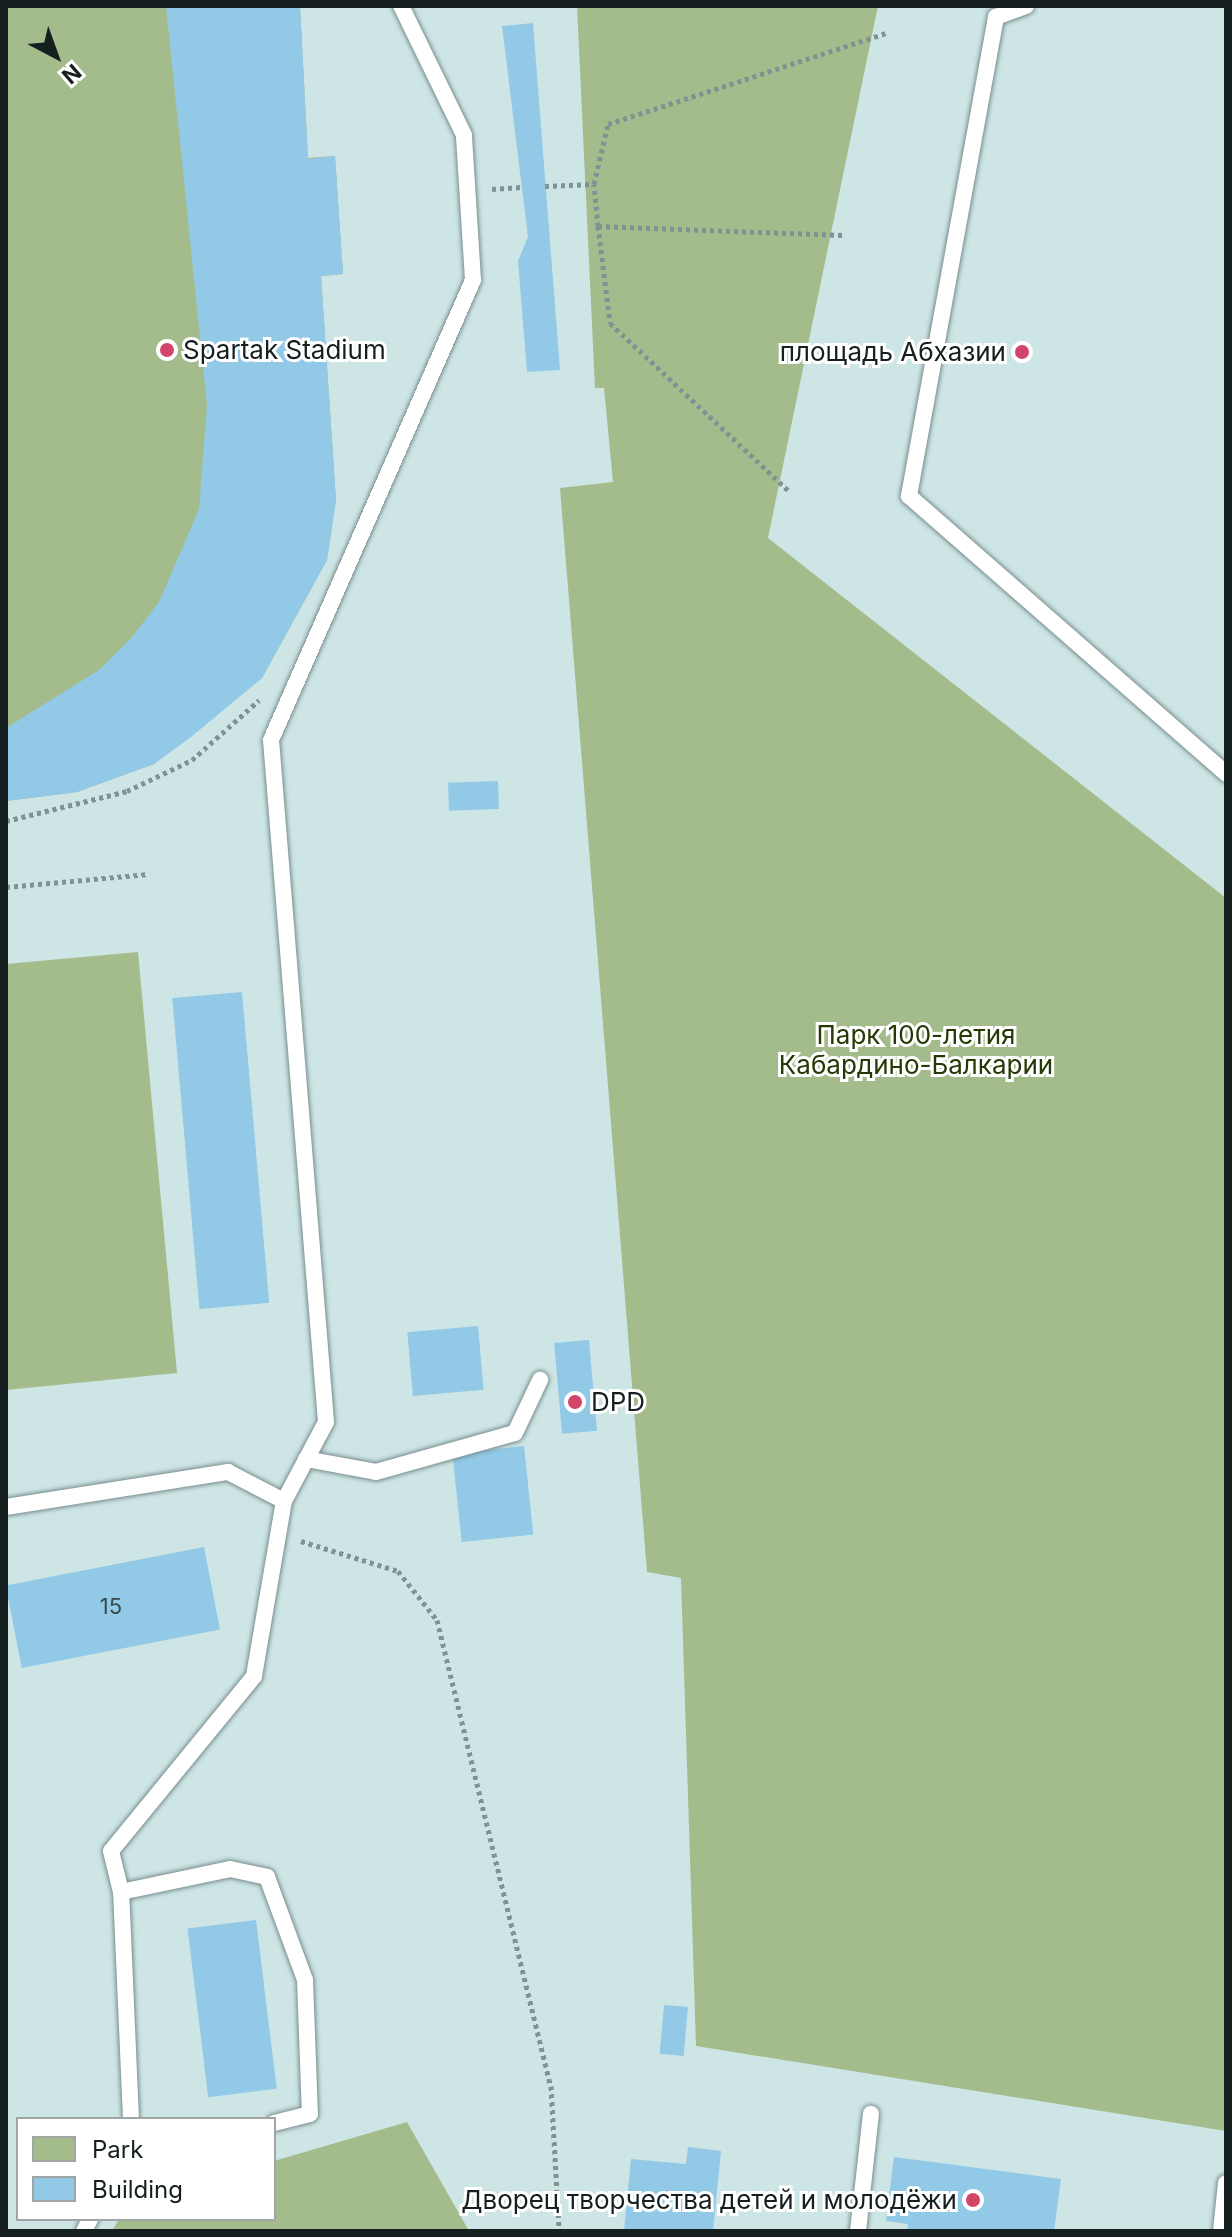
<!DOCTYPE html>
<meta charset="utf-8">
<style>
body{margin:0}
#map{position:relative;width:1232px;height:2237px;overflow:hidden;background:#cee5e5;font-family:Inter,sans-serif}
div>[style]{position:absolute}
.green>*{inset:0;background:#a4bc8c}
.building>*{inset:0;background:#91c9e7;transform-origin:0 0}
.path>*{height:5px;margin-top:-2.5px;transform-origin:0;background:repeating-linear-gradient(90deg,#819292 0 4px,transparent 0 8px)}
.roads{filter:drop-shadow(0 0 2px #788d8e) drop-shadow(0 0 2px #788d8e)}
.lane>*{height:16px;margin:-8px;padding:0 8px;transform-origin:8px;border-radius:8px;background:#fff}
.dots>*{width:22px;height:22px;translate:-50% -50%;box-sizing:border-box;border:4px solid #fff;border-radius:50%}
span{translate:-50% -50%;white-space:nowrap;text-align:center;line-height:1.15;-webkit-text-stroke:6px #fff;paint-order:stroke}
.number-label{font-size:22px;color:#354a51}
.number-label span{-webkit-text-stroke-width:0}
.poi-label{font-size:26px;color:#161f1f}
.left{translate:0 -50%;text-align:left}
.right{translate:-100% -50%;text-align:right}
.park-label{font-size:26px;color:#243903}
.frame{position:absolute;inset:0;border:8px solid #161f1f;pointer-events:none}
.legend{position:absolute;left:16px;top:2117px;width:260px;height:104px;box-sizing:border-box;background:#fff;border:2px solid #a2a5a5;margin:0;padding:10px 14px;list-style:none;font-size:24px;color:#161f1f}
.legend li{display:flex;align-items:center;gap:16px;height:40px}
.legend b{width:40px;border:2px solid #a2a5a5}
.north{position:absolute;left:16px;top:16px;width:80px;height:80px;-webkit-text-stroke:6px #fff;paint-order:stroke;rotate:139deg;font-size:22px;font-weight:700;line-height:32px;text-align:center;color:#161f1f}
.north::after{content:'';display:block;margin:auto;width:28px;height:36px;background:#161f1f;clip-path:polygon(50% 0,100% 100%,50% 72%,0 100%)}
</style>
<div id="map">
<div class="green">
<i style="clip-path:polygon(6px 6px,300px 6px,308px 158px,335px 156px,343px 274px,321px 276px,336px 500px,327px 560px,262px 678px,154px 764px,77px 792px,6px 801px)"></i>
<i style="clip-path:polygon(577px 6px,878px 6px,768px 538px,1226px 898px,1226px 2131px,696px 2046px,681px 1578px,647px 1572px,560px 488px,613px 482px,604px 388px,595px 388px)"></i>
<i style="clip-path:polygon(138px 952px,177px 1373px,6px 1390px,6px 964px)"></i>
<i style="clip-path:polygon(407px 2122px,469px 2231px,112px 2231px,119px 2219px,274px 2219px,274px 2161px)"></i>
</div>
<div class="building">
<i style="clip-path:polygon(166px 6px,300px 6px,308px 159px,335px 156px,343px 274px,321px 276px,336px 500px,327px 560px,262px 678px,191px 737px,154px 764px,77px 792px,6px 801px,6px 728px,99px 670px,132px 637px,159px 602px,199px 509px,207px 405px)"></i>
<i style="clip-path:polygon(533px 23px,560px 370px,527px 372px,518px 261px,528px 237px,502px 26px)"></i>
<i style="left:498px;top:781px;width:28px;height:50px;rotate:88deg"></i>
<i style="left:242px;top:992px;width:312px;height:70px;rotate:85deg"></i>
<i style="left:478px;top:1326px;width:64px;height:71px;rotate:85deg"></i>
<i style="left:589px;top:1340px;width:91px;height:35px;rotate:85deg"></i>
<i style="left:524px;top:1446px;width:89px;height:72px;rotate:84deg"></i>
<i style="left:204px;top:1547px;width:84px;height:202px;rotate:79deg"></i>
<i style="left:256px;top:1920px;width:170px;height:69px;rotate:83deg"></i>
<i style="left:664px;top:2005px;width:24px;height:49px;rotate:5deg"></i>
<i style="clip-path:polygon(688px 2147px,721px 2151px,713px 2231px,624px 2231px,631px 2159px,686px 2164px)"></i>
<i style="clip-path:polygon(894px 2157px,1061px 2179px,1054px 2231px,907px 2231px,908px 2224px,886px 2221px)"></i>
</div>
<div class="path">
<i style="left:545px;top:186px;width:49px;rotate:-2.3deg"></i>
<i style="left:492px;top:189px;width:32px;rotate:-4deg"></i>
<i style="left:598px;top:226px;width:98px;rotate:82.9deg"></i>
<i style="left:610px;top:323px;width:244px;rotate:43.2deg"></i>
<i style="left:842px;top:235px;width:244px;rotate:-177.9deg"></i>
<i style="left:598px;top:226px;width:42px;rotate:-95.4deg"></i>
<i style="left:594px;top:184px;width:62px;rotate:-76.9deg"></i>
<i style="left:608px;top:124px;width:293px;rotate:-18.1deg"></i>
<i style="left:6px;top:821px;width:125px;rotate:-13.9deg"></i>
<i style="left:127px;top:791px;width:72px;rotate:-25.5deg"></i>
<i style="left:192px;top:760px;width:90px;rotate:-41.8deg"></i>
<i style="left:6px;top:887px;width:143px;rotate:-5.2deg"></i>
<i style="left:301px;top:1541px;width:102px;rotate:17.2deg"></i>
<i style="left:398px;top:1571px;width:63px;rotate:51.5deg"></i>
<i style="left:437px;top:1620px;width:480px;rotate:76.3deg"></i>
<i style="left:551px;top:2086px;width:145px;rotate:86.8deg"></i>
</div>
<div class="roads">
<div class="lane">
<i style="left:1026px;top:6px;width:32px;rotate:160deg"></i>
<i style="left:996px;top:17px;width:487px;rotate:100.3deg"></i>
<i style="left:909px;top:496px;width:422px;rotate:41.2deg"></i>
<i style="left:306px;top:1459px;width:71px;rotate:10.5deg"></i>
<i style="left:376px;top:1472px;width:144px;rotate:-15.7deg"></i>
<i style="left:515px;top:1433px;width:59px;rotate:-64.7deg"></i>
<i style="left:6px;top:1507px;width:225px;rotate:-9deg"></i>
<i style="left:228px;top:1472px;width:63px;rotate:27.4deg"></i>
<i style="left:284px;top:1501px;width:89px;rotate:-62deg"></i>
<i style="left:326px;top:1422px;width:684px;rotate:-94.61deg"></i>
<i style="left:271px;top:740px;width:502px;rotate:-66.29deg"></i>
<i style="left:473px;top:280px;width:145px;rotate:-93.6deg"></i>
<i style="left:464px;top:135px;width:144px;rotate:-116deg"></i>
<i style="left:121px;top:1892px;width:42px;rotate:-103.7deg"></i>
<i style="left:111px;top:1851px;width:226px;rotate:-50.7deg"></i>
<i style="left:254px;top:1676px;width:178px;rotate:-80.3deg"></i>
<i style="left:131px;top:2119px;width:227px;rotate:-92.5deg"></i>
<i style="left:121px;top:1892px;width:111px;rotate:-11.9deg"></i>
<i style="left:230px;top:1869px;width:38px;rotate:12deg"></i>
<i style="left:267px;top:1877px;width:110px;rotate:69.7deg"></i>
<i style="left:305px;top:1980px;width:134px;rotate:87.9deg"></i>
<i style="left:310px;top:2114px;width:37px;rotate:166deg"></i>
<i style="left:84px;top:2231px;width:13px;rotate:-63deg"></i>
<i style="left:858px;top:2231px;width:118px;rotate:-83.7deg"></i>
<i style="left:1221px;top:2231px;width:48px;rotate:-84.1deg"></i>
</div>
</div>
<div class="dots">
<i style="left:167px;top:350px;background:#d3446a"></i>
<i style="left:1022px;top:352px;background:#d3446a"></i>
<i style="left:575px;top:1402px;background:#d3446a"></i>
<i style="left:973px;top:2200px;background:#d3446a"></i>
</div>
<div class="number-label">
<span style="left:111px;top:1607px">15</span>
</div>
<div class="poi-label">
<span class="left" style="left:183px;top:350px">Spartak Stadium</span>
<span class="right" style="left:1006px;top:352px">площадь Абхазии</span>
<span class="left" style="left:591px;top:1402px">DPD</span>
<span class="right" style="left:957px;top:2200px">Дворец творчества детей и молодёжи</span>
</div>
<div class="park-label">
<span style="left:916px;top:1050px">Парк 100-летия<br>Кабардино-Балкарии</span>
</div>
<div class="frame"></div>
<ul class="legend">
<li><b style="height:22px;background:#a4bc8c"></b>Park</li>
<li><b style="height:22px;background:#91c9e7"></b>Building</li>
</ul>
<div class="north">N</div>
</div>
